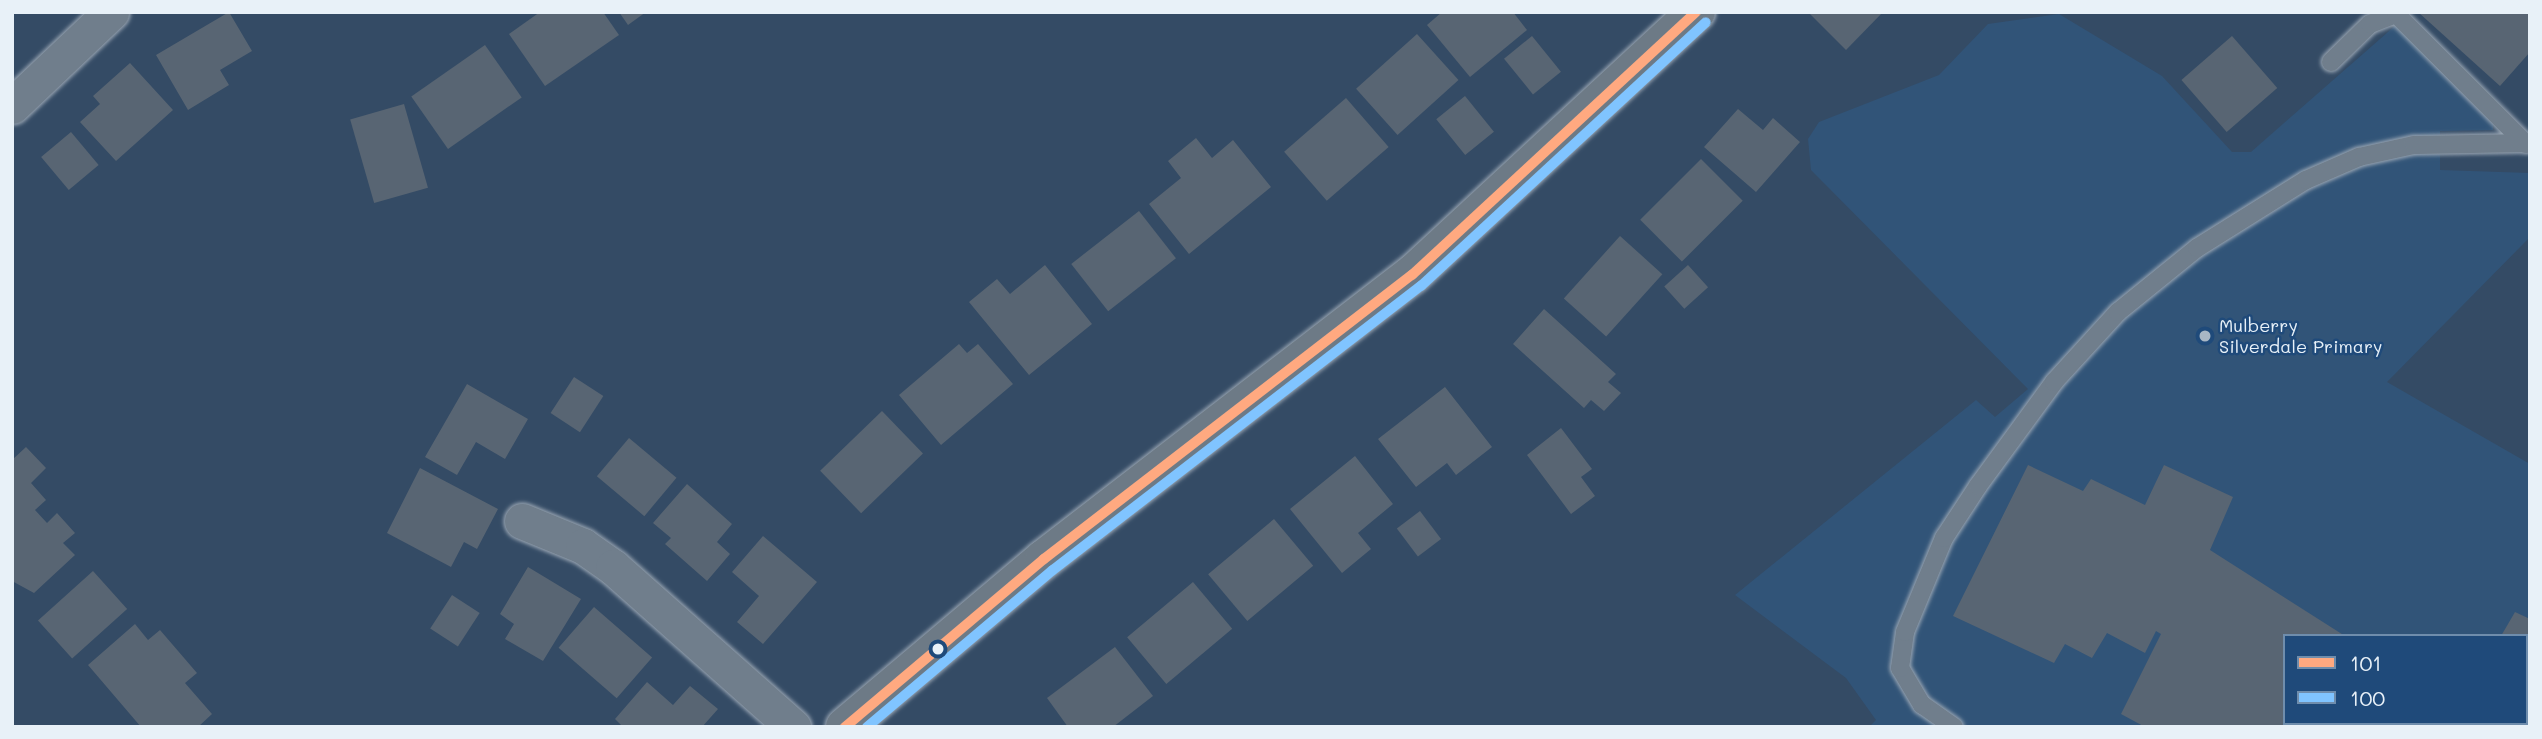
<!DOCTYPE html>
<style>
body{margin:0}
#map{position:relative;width:2542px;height:739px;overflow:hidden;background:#344b65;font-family:Mali,sans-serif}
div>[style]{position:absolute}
.built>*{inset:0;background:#315478}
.building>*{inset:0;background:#586573;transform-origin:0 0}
.roads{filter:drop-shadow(0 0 2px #9aa6b3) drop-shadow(0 0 2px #9aa6b3)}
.service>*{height:18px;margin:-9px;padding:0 9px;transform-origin:9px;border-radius:9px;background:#707e8c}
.minor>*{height:35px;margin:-17.5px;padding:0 17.5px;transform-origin:17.5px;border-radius:17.5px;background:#707e8c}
.trunk>*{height:38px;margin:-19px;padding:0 19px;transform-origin:19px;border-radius:19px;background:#6d7a86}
.bus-1>*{height:10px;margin:-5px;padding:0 5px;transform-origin:5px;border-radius:5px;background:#ffa980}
.bus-2>*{height:10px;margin:-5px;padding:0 5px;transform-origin:5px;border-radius:5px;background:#80c4ff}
.dots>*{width:19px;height:19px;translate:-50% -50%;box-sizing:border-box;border:4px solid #1f4a7a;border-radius:50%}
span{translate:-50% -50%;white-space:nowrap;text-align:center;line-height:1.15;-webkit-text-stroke:5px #1f4a7a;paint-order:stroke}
.poi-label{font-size:18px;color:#e8f1f8}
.left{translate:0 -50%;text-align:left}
.frame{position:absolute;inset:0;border:14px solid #e8f1f8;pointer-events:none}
.legend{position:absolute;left:2283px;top:634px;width:245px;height:91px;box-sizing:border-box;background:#1f4a7a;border:2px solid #6f8dac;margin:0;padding:9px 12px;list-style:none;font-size:21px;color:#e8f1f8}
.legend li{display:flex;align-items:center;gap:14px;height:35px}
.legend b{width:35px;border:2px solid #6f8dac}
</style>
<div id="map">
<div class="built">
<i style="clip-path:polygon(evenodd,2059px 14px,2162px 76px,2232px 152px,2251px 152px,2396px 25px,2493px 122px,2493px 130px,2440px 131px,2440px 170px,2530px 173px,2530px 237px,2387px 382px,2530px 464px,2530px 727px,1869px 727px,1876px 720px,1846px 678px,1735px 595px,1976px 400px,1995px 417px,2028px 389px,1811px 170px,1808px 139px,1819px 122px,1939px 75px,1988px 24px,2059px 14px,2285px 636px,2526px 636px,2526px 723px,2285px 723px,2285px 636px)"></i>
</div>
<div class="building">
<i style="clip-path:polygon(229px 12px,252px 51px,220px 70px,229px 85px,188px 110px,156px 55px)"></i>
<i style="clip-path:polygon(540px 12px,603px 12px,619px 35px,545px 86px,509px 34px)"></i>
<i style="clip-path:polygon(619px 12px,646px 12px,628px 25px)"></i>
<i style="clip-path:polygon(1442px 12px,1513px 12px,1527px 30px,1470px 77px,1427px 25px)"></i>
<i style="clip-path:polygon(1808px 12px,1883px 12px,1846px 50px)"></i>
<i style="clip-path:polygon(2418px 12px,2530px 12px,2530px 52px,2500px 86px)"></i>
<i style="left:1417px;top:34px;width:62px;height:82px;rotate:48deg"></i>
<i style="left:1532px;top:36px;width:46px;height:36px;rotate:51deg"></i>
<i style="left:2232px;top:36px;width:69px;height:67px;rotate:49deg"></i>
<i style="left:485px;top:45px;width:64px;height:90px;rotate:55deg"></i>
<i style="clip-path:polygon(130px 63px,173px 110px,116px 161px,80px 122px,100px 104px,93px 96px)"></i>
<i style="left:1465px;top:96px;width:46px;height:37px;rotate:51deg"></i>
<i style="left:1346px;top:98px;width:65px;height:82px;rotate:49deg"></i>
<i style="left:404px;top:104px;width:87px;height:56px;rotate:74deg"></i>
<i style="clip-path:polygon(1738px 109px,1763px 130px,1773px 118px,1800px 142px,1756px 192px,1704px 147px)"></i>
<i style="left:71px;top:132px;width:43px;height:39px;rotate:50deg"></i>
<i style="clip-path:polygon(1196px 138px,1212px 158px,1233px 140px,1271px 187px,1189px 254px,1149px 204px,1181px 178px,1168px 161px)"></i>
<i style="left:1701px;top:159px;width:59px;height:86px;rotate:45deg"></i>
<i style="left:1139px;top:211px;width:60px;height:86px;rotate:52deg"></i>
<i style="left:1620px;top:236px;width:57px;height:84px;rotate:42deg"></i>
<i style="clip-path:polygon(1045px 265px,1092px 324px,1029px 375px,969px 302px,997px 279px,1010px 294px)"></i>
<i style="left:1688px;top:265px;width:30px;height:32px;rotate:48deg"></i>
<i style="clip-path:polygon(1544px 309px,1616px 374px,1608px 382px,1621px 393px,1604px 411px,1591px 400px,1584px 408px,1513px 344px)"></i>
<i style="clip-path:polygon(959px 344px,967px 353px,978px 344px,1013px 384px,941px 445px,899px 395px)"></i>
<i style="left:574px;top:377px;width:35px;height:43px;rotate:33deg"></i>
<i style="clip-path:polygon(467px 384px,528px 419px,505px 459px,476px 442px,457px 475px,425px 457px)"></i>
<i style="clip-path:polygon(1445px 387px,1492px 447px,1456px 475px,1447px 463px,1416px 487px,1378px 439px)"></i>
<i style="left:882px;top:411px;width:59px;height:86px;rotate:46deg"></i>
<i style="clip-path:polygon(1561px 428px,1592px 469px,1581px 477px,1595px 496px,1571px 514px,1527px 455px)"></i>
<i style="left:629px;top:438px;width:62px;height:50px;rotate:40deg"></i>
<i style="clip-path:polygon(26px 447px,46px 468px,31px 483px,46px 500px,35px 510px,47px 523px,57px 513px,75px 533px,63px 543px,75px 555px,34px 593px,12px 581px,12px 460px)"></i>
<i style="clip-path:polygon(1355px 456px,1393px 504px,1358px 533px,1371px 549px,1342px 573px,1290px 509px)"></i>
<i style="clip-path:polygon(2028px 465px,2083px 491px,2091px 479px,2145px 505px,2164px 465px,2233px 497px,2210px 550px,2345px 636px,2285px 636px,2285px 723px,2526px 723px,2526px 636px,2501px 636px,2515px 612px,2530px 619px,2530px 727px,2145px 727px,2121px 714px,2161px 634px,2156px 631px,2145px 653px,2107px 633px,2092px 658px,2065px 644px,2054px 663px,1953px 616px)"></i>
<i style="clip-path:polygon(420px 468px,498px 509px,477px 549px,464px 542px,451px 567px,387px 533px)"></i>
<i style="clip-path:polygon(687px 484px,732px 524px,717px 542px,730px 554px,707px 581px,665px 544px,671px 538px,653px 523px)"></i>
<i style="left:1420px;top:511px;width:35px;height:29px;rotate:53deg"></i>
<i style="left:1274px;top:519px;width:61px;height:86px;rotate:50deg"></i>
<i style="clip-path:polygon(763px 536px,817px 582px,763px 644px,737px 622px,759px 596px,732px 572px)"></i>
<i style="clip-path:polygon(528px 567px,581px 599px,543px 661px,505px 639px,514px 624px,500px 614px)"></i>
<i style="left:93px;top:571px;width:51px;height:74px;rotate:48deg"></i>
<i style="left:1193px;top:582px;width:61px;height:86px;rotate:50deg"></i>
<i style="left:452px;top:595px;width:33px;height:40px;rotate:33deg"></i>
<i style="left:594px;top:607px;width:77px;height:54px;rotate:41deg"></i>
<i style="clip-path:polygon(135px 624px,148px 640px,160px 630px,197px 673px,185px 683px,212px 714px,198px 727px,141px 727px,88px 665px)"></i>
<i style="clip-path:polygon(1115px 647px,1153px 696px,1113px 727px,1068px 727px,1047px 698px)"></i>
<i style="clip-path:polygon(647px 682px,673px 705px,690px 686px,718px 709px,702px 727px,623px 727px,615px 719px)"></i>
</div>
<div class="roads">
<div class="service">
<i style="left:2331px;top:62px;width:54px;rotate:-44.3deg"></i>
<i style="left:2370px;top:24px;width:28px;rotate:-21deg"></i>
<i style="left:2396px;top:14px;width:184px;rotate:45deg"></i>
<i style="left:1954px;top:727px;width:39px;rotate:-145deg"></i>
<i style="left:1922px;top:705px;width:43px;rotate:-120.7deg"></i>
<i style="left:1900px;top:668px;width:36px;rotate:-82deg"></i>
<i style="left:1905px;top:632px;width:102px;rotate:-67.5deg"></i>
<i style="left:1944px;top:538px;width:62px;rotate:-56.8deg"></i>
<i style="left:1978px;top:486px;width:129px;rotate:-53.8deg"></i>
<i style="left:2054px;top:382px;width:95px;rotate:-47.6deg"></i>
<i style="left:2118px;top:312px;width:102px;rotate:-39deg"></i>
<i style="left:2197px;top:248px;width:128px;rotate:-32deg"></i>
<i style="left:2306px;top:180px;width:58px;rotate:-23.5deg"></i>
<i style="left:2359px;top:157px;width:56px;rotate:-12.3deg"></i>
<i style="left:2414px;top:145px;width:116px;rotate:-1deg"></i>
</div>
<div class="minor">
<i style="left:12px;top:106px;width:137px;rotate:-43.5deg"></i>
<i style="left:522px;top:521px;width:66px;rotate:22.3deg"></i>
<i style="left:583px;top:546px;width:37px;rotate:35deg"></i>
<i style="left:613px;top:567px;width:241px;rotate:41.6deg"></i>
</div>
<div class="trunk">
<i style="left:845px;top:727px;width:260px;rotate:-40.2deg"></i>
<i style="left:1044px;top:559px;width:465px;rotate:-37.7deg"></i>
<i style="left:1412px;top:275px;width:387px;rotate:-42.8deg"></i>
</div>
</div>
<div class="bus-1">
<i style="left:845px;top:727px;width:260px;rotate:-40.2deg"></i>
<i style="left:1044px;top:559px;width:465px;rotate:-37.7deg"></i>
<i style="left:1412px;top:275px;width:387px;rotate:-42.8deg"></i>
</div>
<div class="bus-2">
<i style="left:867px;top:727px;width:243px;rotate:-40.2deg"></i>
<i style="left:1053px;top:570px;width:465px;rotate:-37.7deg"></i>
<i style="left:1421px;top:286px;width:388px;rotate:-42.8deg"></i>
</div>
<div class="dots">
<i style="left:2205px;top:336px;background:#a9b7c5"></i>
<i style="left:938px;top:649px;background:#e8f1f8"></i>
</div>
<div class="poi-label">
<span class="left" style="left:2219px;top:336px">Mulberry<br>Silverdale Primary</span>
</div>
<div class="frame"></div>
<ul class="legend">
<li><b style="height:9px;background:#ffa980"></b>101</li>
<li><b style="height:9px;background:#80c4ff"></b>100</li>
</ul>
</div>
